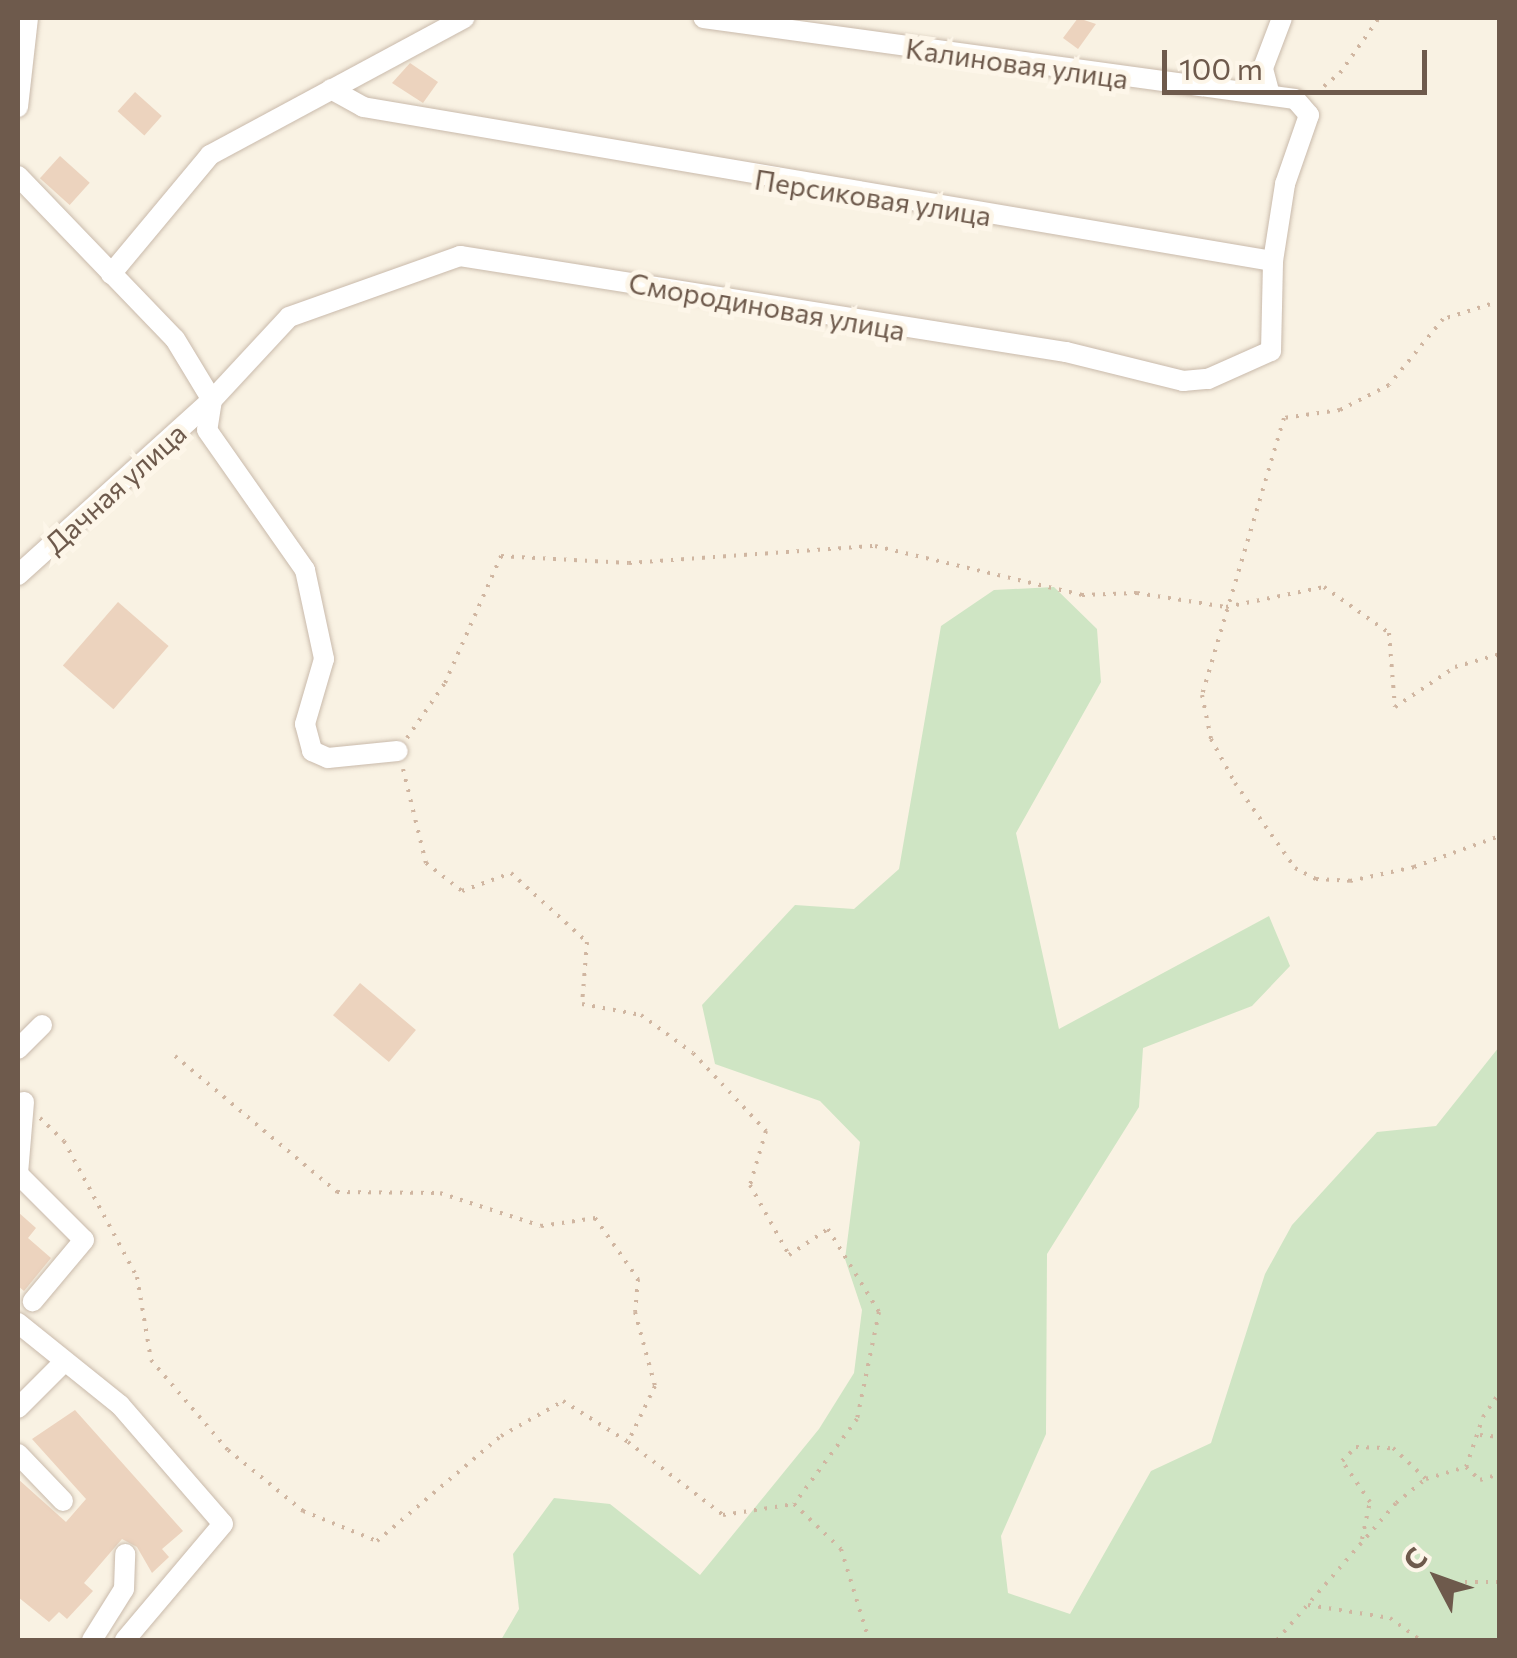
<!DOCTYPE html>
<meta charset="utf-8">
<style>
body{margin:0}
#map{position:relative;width:1517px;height:1658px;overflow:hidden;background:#f9f2e3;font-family:Commissioner,sans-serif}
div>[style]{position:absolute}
.green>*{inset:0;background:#cfe5c4}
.building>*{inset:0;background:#ecd3be;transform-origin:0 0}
.path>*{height:4px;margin-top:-2px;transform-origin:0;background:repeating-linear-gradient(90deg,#d0b6a1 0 2.5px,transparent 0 10.5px)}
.roads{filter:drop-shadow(0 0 2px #c9baab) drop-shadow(0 0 2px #c9baab)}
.minor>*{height:20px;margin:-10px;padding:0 10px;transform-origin:10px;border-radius:10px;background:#fff}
span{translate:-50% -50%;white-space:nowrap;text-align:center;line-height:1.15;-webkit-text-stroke:10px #fdf6e9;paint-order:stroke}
.street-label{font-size:28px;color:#6e5a4c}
.frame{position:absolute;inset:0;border:20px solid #6e5a4c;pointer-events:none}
.north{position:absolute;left:1387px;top:1528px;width:100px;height:100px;-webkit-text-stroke:8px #fdf6e9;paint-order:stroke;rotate:311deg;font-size:28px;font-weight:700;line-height:40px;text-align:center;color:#6e5a4c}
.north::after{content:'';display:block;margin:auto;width:35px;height:45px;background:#6e5a4c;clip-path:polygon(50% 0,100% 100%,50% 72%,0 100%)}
.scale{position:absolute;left:1162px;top:50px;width:265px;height:45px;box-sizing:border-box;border:5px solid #6e5a4c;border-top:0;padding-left:12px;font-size:30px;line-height:35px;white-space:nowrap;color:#6e5a4c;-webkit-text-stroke:8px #fdf6e9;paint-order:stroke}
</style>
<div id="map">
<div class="green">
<i style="clip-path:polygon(1054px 587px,1097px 629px,1101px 682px,1016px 833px,1059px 1029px,1269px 916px,1290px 966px,1252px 1006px,1143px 1048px,1139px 1107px,1047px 1254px,1046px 1434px,1001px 1536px,1008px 1593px,1070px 1614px,1151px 1471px,1211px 1443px,1265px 1274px,1292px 1225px,1377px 1132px,1436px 1126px,1499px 1047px,1499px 1640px,501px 1640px,519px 1609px,513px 1554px,554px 1498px,610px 1504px,700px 1575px,819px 1429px,854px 1373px,862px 1310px,845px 1259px,860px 1142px,820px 1101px,715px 1064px,702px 1005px,795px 905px,854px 909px,899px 869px,941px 626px,994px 590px)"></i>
</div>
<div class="building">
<i style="clip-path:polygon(1078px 18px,1096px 24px,1078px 49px,1063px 38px)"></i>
<i style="clip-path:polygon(410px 63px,438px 82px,423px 103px,392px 83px)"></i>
<i style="left:135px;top:92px;width:36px;height:26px;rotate:42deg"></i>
<i style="left:60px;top:156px;width:40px;height:30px;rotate:42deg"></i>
<i style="left:118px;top:602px;width:67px;height:84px;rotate:41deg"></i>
<i style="left:360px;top:983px;width:73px;height:42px;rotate:40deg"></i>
<i style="clip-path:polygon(18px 1212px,36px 1228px,28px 1238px,51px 1258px,24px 1291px,18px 1286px)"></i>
<i style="clip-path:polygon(75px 1410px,183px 1531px,162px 1549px,169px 1557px,152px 1573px,137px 1547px,122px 1539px,84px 1583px,93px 1591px,67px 1619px,59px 1612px,49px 1622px,18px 1597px,18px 1479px,66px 1522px,86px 1499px,32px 1439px)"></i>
</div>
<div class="path">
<i style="left:1316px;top:93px;width:31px;rotate:-40deg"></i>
<i style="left:1340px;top:73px;width:67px;rotate:-54.7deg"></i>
<i style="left:1500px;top:301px;width:60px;rotate:162.5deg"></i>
<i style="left:1443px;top:319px;width:85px;rotate:129.3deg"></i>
<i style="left:1389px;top:385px;width:55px;rotate:153deg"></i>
<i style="left:1340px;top:410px;width:57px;rotate:171.9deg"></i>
<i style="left:1284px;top:418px;width:289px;rotate:106.5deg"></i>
<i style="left:1202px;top:695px;width:45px;rotate:78.4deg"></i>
<i style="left:1211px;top:739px;width:50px;rotate:61.4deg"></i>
<i style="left:1235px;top:783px;width:104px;rotate:54.8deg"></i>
<i style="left:1295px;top:868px;width:24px;rotate:28deg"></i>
<i style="left:1316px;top:879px;width:34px;rotate:3deg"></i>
<i style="left:1350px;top:881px;width:66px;rotate:-12.3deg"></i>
<i style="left:1414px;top:867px;width:91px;rotate:-19.8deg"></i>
<i style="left:407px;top:738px;width:67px;rotate:-55.4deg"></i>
<i style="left:445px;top:683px;width:139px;rotate:-66.2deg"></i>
<i style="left:501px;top:556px;width:128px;rotate:3.1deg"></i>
<i style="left:629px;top:563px;width:247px;rotate:-4deg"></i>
<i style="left:875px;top:546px;width:213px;rotate:13.3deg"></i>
<i style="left:1082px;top:595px;width:55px;rotate:-2.1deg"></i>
<i style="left:1137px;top:593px;width:90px;rotate:8.9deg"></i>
<i style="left:1226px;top:607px;width:100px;rotate:-11.5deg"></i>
<i style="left:1324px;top:587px;width:80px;rotate:35.3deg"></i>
<i style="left:1389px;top:633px;width:74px;rotate:85.4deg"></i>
<i style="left:1395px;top:707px;width:72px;rotate:-33.7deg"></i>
<i style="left:1455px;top:667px;width:47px;rotate:-16.1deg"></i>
<i style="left:403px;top:769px;width:97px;rotate:76.3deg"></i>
<i style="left:426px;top:863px;width:46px;rotate:37.9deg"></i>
<i style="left:462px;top:891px;width:52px;rotate:-20.2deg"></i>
<i style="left:511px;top:873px;width:103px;rotate:42.2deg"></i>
<i style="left:587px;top:942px;width:62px;rotate:94.6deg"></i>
<i style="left:582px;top:1004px;width:60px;rotate:10.6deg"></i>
<i style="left:641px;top:1015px;width:64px;rotate:36.2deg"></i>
<i style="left:693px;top:1053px;width:107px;rotate:46.9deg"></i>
<i style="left:766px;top:1131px;width:56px;rotate:106.5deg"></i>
<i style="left:750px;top:1185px;width:80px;rotate:60.9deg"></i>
<i style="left:789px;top:1255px;width:47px;rotate:-33.7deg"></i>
<i style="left:828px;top:1229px;width:97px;rotate:58.4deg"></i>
<i style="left:879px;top:1312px;width:109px;rotate:101.6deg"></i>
<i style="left:857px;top:1419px;width:106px;rotate:126.5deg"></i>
<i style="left:175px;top:1056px;width:212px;rotate:40deg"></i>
<i style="left:337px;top:1192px;width:103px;rotate:0.6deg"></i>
<i style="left:440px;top:1193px;width:106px;rotate:18.1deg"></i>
<i style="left:541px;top:1226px;width:55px;rotate:-8.4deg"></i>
<i style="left:595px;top:1218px;width:75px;rotate:54.8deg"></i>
<i style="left:638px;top:1279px;width:33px;rotate:95deg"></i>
<i style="left:635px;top:1312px;width:77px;rotate:74.9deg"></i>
<i style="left:655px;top:1386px;width:62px;rotate:115.7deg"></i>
<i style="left:628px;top:1442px;width:120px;rotate:37.5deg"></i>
<i style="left:723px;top:1515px;width:72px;rotate:-8.8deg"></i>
<i style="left:794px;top:1504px;width:65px;rotate:43.8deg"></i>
<i style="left:841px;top:1549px;width:95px;rotate:72.9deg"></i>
<i style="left:40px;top:1118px;width:33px;rotate:44deg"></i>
<i style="left:64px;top:1141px;width:154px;rotate:61.8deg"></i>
<i style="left:137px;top:1277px;width:84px;rotate:80.4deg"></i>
<i style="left:151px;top:1360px;width:118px;rotate:49.5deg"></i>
<i style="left:228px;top:1450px;width:97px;rotate:39.1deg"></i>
<i style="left:303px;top:1511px;width:80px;rotate:22.1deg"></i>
<i style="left:377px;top:1541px;width:162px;rotate:-40.3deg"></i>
<i style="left:501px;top:1436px;width:71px;rotate:-29.4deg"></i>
<i style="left:563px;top:1401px;width:77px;rotate:32.2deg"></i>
<i style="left:1480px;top:1435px;width:20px;rotate:6deg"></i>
<i style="left:1466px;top:1467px;width:19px;rotate:43deg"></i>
<i style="left:1480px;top:1480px;width:21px;rotate:-17deg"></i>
<i style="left:1362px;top:1539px;width:38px;rotate:-78deg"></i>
<i style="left:1370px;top:1502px;width:50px;rotate:-124.3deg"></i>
<i style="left:1342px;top:1461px;width:20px;rotate:-45deg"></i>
<i style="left:1356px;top:1447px;width:37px;rotate:2deg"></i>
<i style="left:1393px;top:1448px;width:45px;rotate:43.2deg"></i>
<i style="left:1465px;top:1582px;width:35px"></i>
<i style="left:1308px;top:1605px;width:83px;rotate:9deg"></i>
<i style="left:1390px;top:1618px;width:37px;rotate:36deg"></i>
<i style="left:1277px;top:1640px;width:181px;rotate:-49deg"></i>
<i style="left:1396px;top:1503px;width:38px;rotate:-39deg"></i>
<i style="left:1426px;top:1479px;width:42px;rotate:-16.7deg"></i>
<i style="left:1466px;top:1467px;width:53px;rotate:-71.2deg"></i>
<i style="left:1483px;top:1417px;width:30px;rotate:-56deg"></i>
</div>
<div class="roads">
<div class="minor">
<i style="left:331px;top:89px;width:37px;rotate:29deg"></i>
<i style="left:363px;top:107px;width:923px;rotate:9.61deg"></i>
<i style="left:1273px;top:261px;width:78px;rotate:-81.1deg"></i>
<i style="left:1285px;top:184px;width:73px;rotate:-70.8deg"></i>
<i style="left:1309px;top:115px;width:21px;rotate:-131deg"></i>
<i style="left:1295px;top:99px;width:597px;rotate:-172.2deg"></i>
<i style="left:1270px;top:95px;width:28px;rotate:-105deg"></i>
<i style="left:1263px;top:68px;width:53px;rotate:-69.2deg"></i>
<i style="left:18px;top:107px;width:90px;rotate:-83.6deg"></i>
<i style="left:18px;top:176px;width:226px;rotate:46.1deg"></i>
<i style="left:175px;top:339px;width:71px;rotate:58.8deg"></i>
<i style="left:111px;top:274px;width:155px;rotate:-50.2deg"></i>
<i style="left:210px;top:155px;width:289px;rotate:-28.3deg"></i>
<i style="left:212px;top:400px;width:30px;rotate:99deg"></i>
<i style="left:207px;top:430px;width:171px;rotate:55deg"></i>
<i style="left:305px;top:570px;width:91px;rotate:77.9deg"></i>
<i style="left:324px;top:659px;width:68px;rotate:106.3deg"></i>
<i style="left:305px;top:724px;width:28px;rotate:75deg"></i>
<i style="left:312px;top:751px;width:17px;rotate:24deg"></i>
<i style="left:328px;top:758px;width:70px;rotate:-5.7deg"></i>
<i style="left:18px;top:575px;width:261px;rotate:-42.1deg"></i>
<i style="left:212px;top:400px;width:113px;rotate:-47.1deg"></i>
<i style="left:289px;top:317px;width:182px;rotate:-19.6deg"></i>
<i style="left:460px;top:256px;width:614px;rotate:9deg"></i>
<i style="left:1066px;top:352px;width:121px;rotate:13.9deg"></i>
<i style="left:1183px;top:381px;width:25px;rotate:-5deg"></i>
<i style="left:1208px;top:379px;width:69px;rotate:-24deg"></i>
<i style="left:1271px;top:351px;width:90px;rotate:-88.7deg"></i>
<i style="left:18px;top:1049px;width:34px;rotate:-45deg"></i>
<i style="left:24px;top:1102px;width:72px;rotate:94.8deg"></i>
<i style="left:18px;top:1174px;width:93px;rotate:45deg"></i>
<i style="left:84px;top:1240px;width:80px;rotate:129.9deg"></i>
<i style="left:18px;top:1323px;width:131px;rotate:38.8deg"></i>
<i style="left:120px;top:1405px;width:157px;rotate:49.1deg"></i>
<i style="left:223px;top:1524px;width:152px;rotate:130.2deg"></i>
<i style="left:18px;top:1408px;width:65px;rotate:-45deg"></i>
<i style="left:18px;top:1454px;width:65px;rotate:46.2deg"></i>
<i style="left:92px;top:1640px;width:60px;rotate:-57.9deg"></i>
<i style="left:124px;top:1589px;width:35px;rotate:-88deg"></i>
</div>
</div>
<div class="street-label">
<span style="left:1017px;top:63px;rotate:8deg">Калиновая улица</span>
<span style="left:873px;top:197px;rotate:9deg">Персиковая улица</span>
<span style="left:767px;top:306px;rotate:10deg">Смородиновая улица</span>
<span style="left:115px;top:488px;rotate:-42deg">Дачная улица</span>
</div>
<div class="frame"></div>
<div class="north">С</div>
<div class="scale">100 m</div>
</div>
